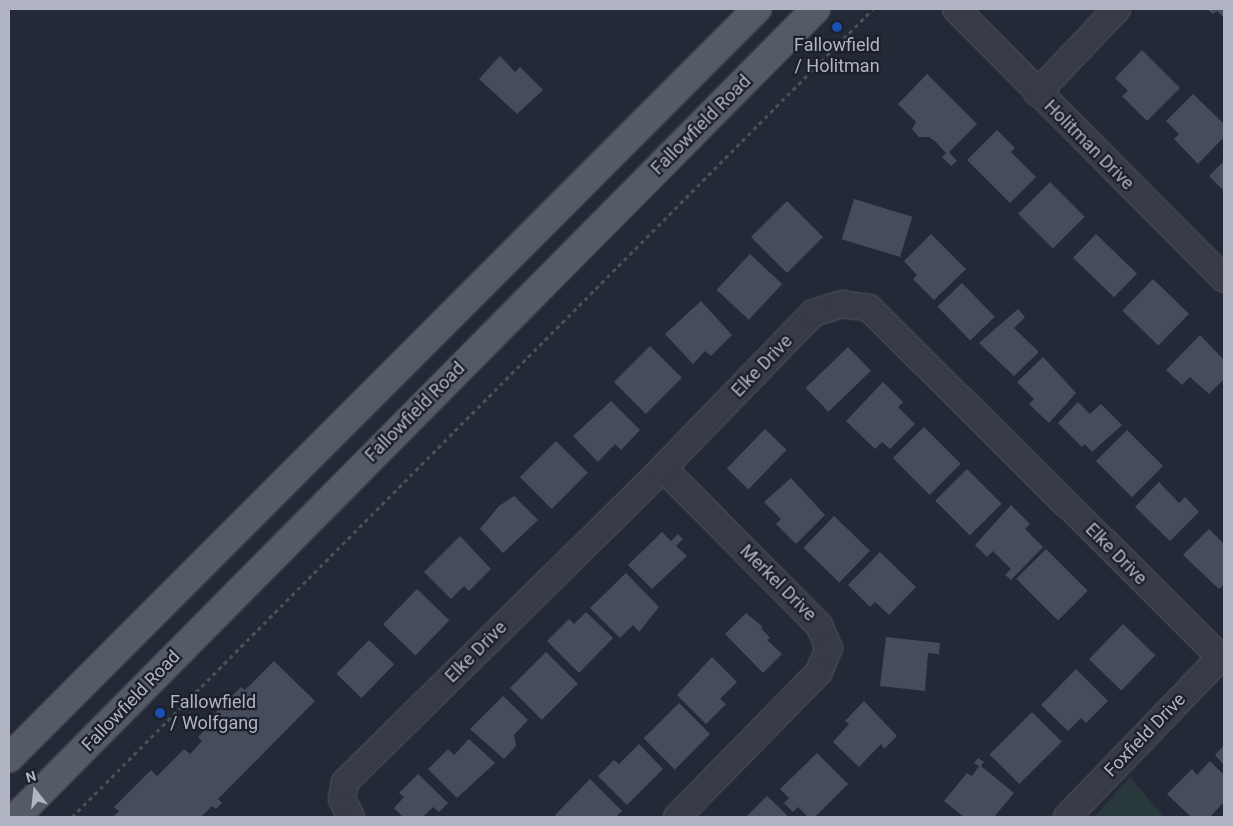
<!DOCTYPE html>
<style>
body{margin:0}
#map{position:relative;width:1233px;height:826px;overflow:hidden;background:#232936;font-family:Roboto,sans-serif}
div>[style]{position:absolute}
.green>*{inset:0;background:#29383b}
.building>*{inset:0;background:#474c5c;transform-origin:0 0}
.path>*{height:3px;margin-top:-1.5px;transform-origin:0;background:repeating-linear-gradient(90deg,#475358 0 4px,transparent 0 8px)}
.roads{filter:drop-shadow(0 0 1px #545864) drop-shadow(0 0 1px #545864)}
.minor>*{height:26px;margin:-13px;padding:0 13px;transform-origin:13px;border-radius:13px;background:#363b46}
.major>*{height:28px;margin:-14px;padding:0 14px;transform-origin:14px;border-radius:14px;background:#545a66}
.dots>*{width:14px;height:14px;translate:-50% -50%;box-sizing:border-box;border:2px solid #1c202b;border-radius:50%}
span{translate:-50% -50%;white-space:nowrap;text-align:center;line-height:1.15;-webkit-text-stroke:4.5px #1c202b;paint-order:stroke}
.poi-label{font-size:18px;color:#b1b5c3}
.left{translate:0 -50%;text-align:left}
.street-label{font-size:18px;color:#b1b5c3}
.frame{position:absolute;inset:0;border:10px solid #b1b5c3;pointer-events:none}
.north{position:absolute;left:10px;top:766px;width:50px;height:50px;-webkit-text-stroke:4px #1c202b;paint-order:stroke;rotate:344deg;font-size:14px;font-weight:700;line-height:20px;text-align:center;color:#b1b5c3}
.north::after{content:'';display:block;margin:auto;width:18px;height:22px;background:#b1b5c3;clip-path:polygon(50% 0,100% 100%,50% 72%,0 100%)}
</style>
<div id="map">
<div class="green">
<i style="clip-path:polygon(1130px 777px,1164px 817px,1094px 817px)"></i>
</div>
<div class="building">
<i style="clip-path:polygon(1207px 9px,1224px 9px,1224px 18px,1217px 11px,1213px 14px)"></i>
<i style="clip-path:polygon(1142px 50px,1180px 88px,1147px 121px,1122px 96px,1128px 91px,1115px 78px)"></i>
<i style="clip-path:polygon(500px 56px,515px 72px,520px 67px,543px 90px,517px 114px,479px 79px)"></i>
<i style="clip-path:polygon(927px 74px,977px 124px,949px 152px,957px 161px,951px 166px,942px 157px,946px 153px,935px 141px,929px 137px,919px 137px,912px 129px,916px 122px,898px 104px)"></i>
<i style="clip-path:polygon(1193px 94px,1224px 124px,1224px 137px,1198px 164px,1174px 139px,1179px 134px,1166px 121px)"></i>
<i style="clip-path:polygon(997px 130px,1015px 148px,1011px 152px,1036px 177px,1010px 203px,967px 160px)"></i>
<i style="clip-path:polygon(1224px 161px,1224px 191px,1209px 176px)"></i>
<i style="left:1050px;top:182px;width:49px;height:45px;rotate:45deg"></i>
<i style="left:854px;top:199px;width:61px;height:42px;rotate:17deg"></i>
<i style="left:787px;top:201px;width:51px;height:51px;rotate:45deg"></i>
<i style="clip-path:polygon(931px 234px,966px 269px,934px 300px,913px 279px,917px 275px,904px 261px)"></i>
<i style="left:1096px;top:234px;width:57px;height:33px;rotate:44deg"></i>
<i style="left:750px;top:254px;width:44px;height:49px;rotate:43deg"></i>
<i style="left:1153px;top:279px;width:50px;height:44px;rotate:44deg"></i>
<i style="left:962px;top:283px;width:47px;height:34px;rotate:46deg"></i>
<i style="clip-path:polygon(701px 301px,732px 335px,711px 356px,705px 351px,693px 364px,665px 334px)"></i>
<i style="clip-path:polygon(1018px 309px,1025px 317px,1014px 328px,1039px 352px,1014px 376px,979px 343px)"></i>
<i style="clip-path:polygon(1200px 335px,1224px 360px,1224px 379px,1209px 394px,1190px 377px,1182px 385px,1166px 370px)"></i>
<i style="left:650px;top:346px;width:45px;height:51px;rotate:45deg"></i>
<i style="left:848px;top:347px;width:33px;height:59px;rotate:46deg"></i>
<i style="clip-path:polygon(1043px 357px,1076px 393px,1049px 423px,1029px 404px,1034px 399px,1017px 382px)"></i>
<i style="clip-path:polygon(883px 382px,903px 402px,898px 407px,915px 424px,890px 449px,882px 442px,875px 449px,846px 421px)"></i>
<i style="clip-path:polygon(611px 401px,640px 430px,621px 450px,615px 444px,598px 462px,573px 436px)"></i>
<i style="clip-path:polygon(1078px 402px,1090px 414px,1101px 404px,1122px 425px,1092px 452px,1085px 444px,1082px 447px,1058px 423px)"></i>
<i style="left:924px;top:427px;width:52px;height:44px;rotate:45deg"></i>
<i style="left:765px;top:429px;width:30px;height:55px;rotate:44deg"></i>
<i style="left:1127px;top:430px;width:51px;height:44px;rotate:45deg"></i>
<i style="left:556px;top:441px;width:45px;height:51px;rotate:45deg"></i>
<i style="left:967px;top:469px;width:49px;height:45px;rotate:45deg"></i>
<i style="clip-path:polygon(791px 478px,825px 515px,796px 544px,776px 524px,781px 519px,764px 502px)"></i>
<i style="clip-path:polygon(1159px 482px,1179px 503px,1185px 497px,1199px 512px,1170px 541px,1135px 507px)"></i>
<i style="clip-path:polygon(514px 496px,538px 520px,503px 553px,480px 529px,499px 506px)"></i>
<i style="clip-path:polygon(1011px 505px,1030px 524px,1025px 529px,1043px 547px,1011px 580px,1005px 575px,1011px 569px,993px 551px,987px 557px,975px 545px)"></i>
<i style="left:834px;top:516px;width:50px;height:44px;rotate:44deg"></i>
<i style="clip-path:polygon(1209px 529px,1224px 544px,1224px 584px,1219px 589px,1183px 555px)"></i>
<i style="clip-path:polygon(662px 532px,671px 541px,678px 534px,683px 539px,676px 546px,687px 556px,652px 589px,628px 565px)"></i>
<i style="clip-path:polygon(460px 536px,491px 569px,469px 591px,464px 586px,451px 599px,424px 572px)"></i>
<i style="left:1046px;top:549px;width:59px;height:42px;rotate:45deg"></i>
<i style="clip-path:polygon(880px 552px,916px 587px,889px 615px,875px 602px,870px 607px,848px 585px)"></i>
<i style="clip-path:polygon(626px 573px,659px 607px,639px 632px,633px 625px,620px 638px,590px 608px)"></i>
<i style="left:417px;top:589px;width:45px;height:49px;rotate:44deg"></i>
<i style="clip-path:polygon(586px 612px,613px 638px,579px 673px,547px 641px,569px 619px,574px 624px)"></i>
<i style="clip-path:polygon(746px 613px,763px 627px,761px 628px,770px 638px,767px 640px,782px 654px,763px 673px,725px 634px)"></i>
<i style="left:1123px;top:624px;width:45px;height:49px;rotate:44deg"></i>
<i style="clip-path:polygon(886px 637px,940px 643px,939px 654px,928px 653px,925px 691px,880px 686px)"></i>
<i style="left:369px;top:640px;width:35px;height:47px;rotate:44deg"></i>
<i style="left:546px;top:652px;width:45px;height:51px;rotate:45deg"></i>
<i style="clip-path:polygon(712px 657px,737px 682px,720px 699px,726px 704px,706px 724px,677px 695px)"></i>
<i style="clip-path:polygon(274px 661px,315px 701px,218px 799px,222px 803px,216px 809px,212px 806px,201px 817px,113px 817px,119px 811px,114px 807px,151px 770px,157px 776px,184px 749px,190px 754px,202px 741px,198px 737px,213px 721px,210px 718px,241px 687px,245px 690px)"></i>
<i style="clip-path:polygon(1076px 669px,1108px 701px,1086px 723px,1081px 718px,1068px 731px,1041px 705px)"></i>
<i style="clip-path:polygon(503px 696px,528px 720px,514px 735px,516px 746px,504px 759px,470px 729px)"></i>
<i style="clip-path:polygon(864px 701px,897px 736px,884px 749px,881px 744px,859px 767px,833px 742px,849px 724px,845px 721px)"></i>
<i style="left:679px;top:703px;width:44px;height:50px;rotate:45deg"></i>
<i style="left:1032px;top:712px;width:42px;height:60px;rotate:45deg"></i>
<i style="clip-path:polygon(469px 739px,495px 763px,457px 798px,428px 769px,448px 749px,454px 755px)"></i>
<i style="clip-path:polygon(639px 744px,663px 769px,627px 805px,598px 776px,614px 760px,619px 764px)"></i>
<i style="clip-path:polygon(1224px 745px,1224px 765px,1215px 755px)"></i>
<i style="clip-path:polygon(817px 753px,848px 784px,815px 817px,808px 817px,798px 807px,793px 812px,784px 803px,789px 798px,780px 789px)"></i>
<i style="clip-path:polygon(978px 758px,984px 762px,981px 766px,1014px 793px,994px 817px,964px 817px,944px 801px,967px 773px,972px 776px,979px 766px,974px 763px)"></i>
<i style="clip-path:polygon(1210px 761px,1224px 775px,1224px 802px,1210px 817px,1191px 817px,1167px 794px,1192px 769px,1197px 775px)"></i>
<i style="clip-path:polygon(418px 774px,448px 803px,439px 812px,433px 807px,423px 817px,403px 817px,394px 808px,404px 797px,399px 793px)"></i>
<i style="clip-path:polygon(590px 779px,622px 811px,616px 817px,557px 817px,555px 815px)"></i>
<i style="clip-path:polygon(767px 796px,789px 817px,746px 817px)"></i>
</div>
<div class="path">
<i style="left:72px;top:817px;width:1138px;rotate:-45.25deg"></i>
</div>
<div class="roads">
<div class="minor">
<i style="left:956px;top:9px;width:380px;rotate:45.2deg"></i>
<i style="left:1037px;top:93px;width:116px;rotate:-46.4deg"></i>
<i style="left:663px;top:468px;width:221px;rotate:45.2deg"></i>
<i style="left:819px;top:625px;width:25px;rotate:67deg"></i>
<i style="left:829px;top:648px;width:26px;rotate:113deg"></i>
<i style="left:819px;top:672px;width:203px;rotate:134.4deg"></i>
<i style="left:351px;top:817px;width:20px;rotate:-117deg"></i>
<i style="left:342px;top:799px;width:17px;rotate:-80deg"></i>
<i style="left:345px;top:782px;width:447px;rotate:-44.6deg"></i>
<i style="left:663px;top:468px;width:216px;rotate:-45.9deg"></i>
<i style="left:813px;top:313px;width:30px;rotate:-17deg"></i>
<i style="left:842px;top:304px;width:27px;rotate:8deg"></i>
<i style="left:869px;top:308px;width:496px;rotate:44.8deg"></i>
<i style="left:1067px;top:817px;width:226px;rotate:-46.1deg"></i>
</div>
<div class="major">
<i style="left:9px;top:758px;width:1059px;rotate:-45.04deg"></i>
<i style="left:16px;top:817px;width:1137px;rotate:-45.29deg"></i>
</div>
</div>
<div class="dots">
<i style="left:837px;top:27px;background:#1a4fb4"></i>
<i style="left:160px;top:713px;background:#1a4fb4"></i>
</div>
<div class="poi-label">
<span style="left:837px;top:56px">Fallowfield<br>/ Holitman</span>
<span class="left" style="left:170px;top:713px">Fallowfield<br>/ Wolfgang</span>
</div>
<div class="street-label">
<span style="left:701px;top:125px;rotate:-45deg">Fallowfield Road</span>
<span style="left:1089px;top:145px;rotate:45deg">Holitman Drive</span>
<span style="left:762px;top:366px;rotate:-46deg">Elke Drive</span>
<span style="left:415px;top:412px;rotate:-45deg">Fallowfield Road</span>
<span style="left:1116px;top:554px;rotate:45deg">Elke Drive</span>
<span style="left:778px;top:583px;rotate:45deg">Merkel Drive</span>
<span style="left:476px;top:652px;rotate:-45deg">Elke Drive</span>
<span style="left:131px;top:701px;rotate:-46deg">Fallowfield Road</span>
<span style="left:1145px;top:735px;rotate:-46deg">Foxfield Drive</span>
</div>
<div class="frame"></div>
<div class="north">N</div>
</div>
